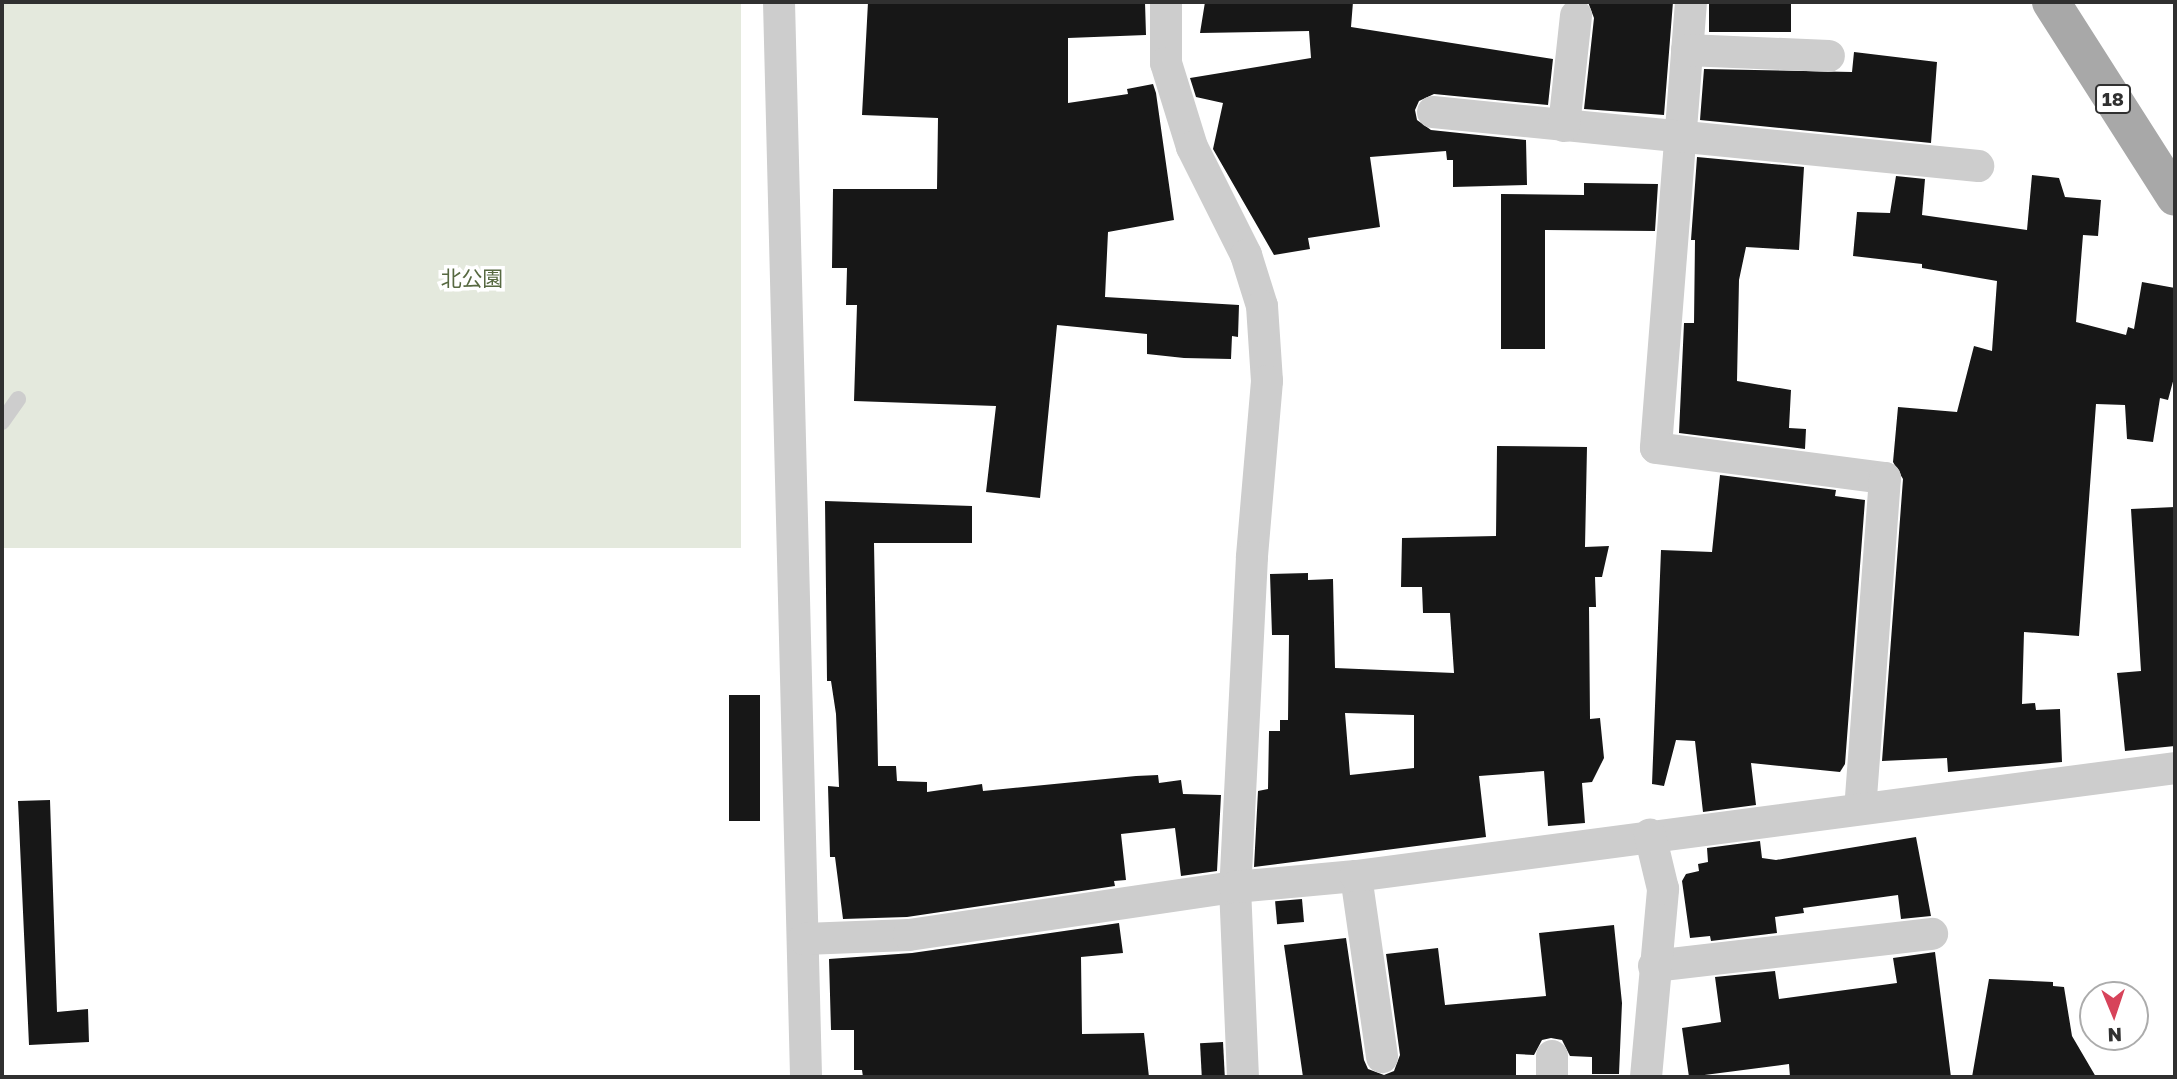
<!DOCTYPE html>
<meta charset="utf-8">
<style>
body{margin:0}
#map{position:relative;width:2177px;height:1079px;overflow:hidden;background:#fff;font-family:"Golos Text","Noto Sans JP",sans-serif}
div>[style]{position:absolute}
.green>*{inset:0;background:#e4e9dd;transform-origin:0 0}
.building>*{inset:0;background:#171717;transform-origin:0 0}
.service>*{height:16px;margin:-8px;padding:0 8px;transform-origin:8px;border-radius:8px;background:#cdcdcd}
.minor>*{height:32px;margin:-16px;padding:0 16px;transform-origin:16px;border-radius:16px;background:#cdcdcd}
.primary>*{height:38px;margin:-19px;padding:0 19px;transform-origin:19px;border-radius:19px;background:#a8a8a8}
span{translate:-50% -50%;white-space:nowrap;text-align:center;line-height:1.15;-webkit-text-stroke:7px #fff;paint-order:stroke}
.shield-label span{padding:2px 5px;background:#fff;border:2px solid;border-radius:5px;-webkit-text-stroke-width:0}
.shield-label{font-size:19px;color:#303030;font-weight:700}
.park-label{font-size:21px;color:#576941}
.frame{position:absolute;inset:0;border:4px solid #303030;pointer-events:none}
.north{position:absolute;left:2079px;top:981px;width:70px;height:70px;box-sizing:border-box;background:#fff;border:2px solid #acacac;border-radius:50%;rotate:178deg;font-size:19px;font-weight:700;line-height:28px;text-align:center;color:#303030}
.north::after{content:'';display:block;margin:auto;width:24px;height:32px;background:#d7435a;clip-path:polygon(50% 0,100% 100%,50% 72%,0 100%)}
</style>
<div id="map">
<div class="green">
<i style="left:2px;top:2px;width:739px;height:546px"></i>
</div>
<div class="building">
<i style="clip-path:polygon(868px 2px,1145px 2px,1146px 35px,1068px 38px,1068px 103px,1128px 94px,1127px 89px,1153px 84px,1156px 93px,1174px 220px,1108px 232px,1105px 297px,1239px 305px,1238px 337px,1232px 336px,1231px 359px,1184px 358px,1147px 354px,1147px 334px,1057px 325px,1040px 498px,986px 492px,996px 406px,854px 401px,857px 305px,846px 305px,847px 268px,832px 268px,833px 189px,937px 189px,938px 118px,862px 115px)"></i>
<i style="clip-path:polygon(1205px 2px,1353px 2px,1351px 27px,1553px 59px,1548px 105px,1434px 94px,1419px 101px,1415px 110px,1417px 120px,1431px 130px,1526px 140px,1527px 185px,1453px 187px,1453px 160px,1447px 160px,1446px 151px,1370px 157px,1380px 227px,1308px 238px,1310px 249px,1274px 255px,1213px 149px,1223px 103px,1196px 97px,1190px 78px,1311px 58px,1309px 31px,1200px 33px)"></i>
<i style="clip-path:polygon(1588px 2px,1673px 2px,1664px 115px,1584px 109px,1594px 18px)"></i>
<i style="left:1709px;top:2px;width:82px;height:30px"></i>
<i style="clip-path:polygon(1854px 52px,1937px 62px,1931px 143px,1700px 120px,1704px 69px,1852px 72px)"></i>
<i style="clip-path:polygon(1697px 157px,1804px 167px,1799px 250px,1746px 247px,1739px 280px,1737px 381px,1791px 390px,1789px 428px,1806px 429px,1805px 449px,1679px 433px,1684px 323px,1694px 323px,1695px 240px,1691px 240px)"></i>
<i style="clip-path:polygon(2032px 175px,2059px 178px,2065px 197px,2101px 200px,2098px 236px,2083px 235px,2076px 322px,2126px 335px,2128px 327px,2134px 329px,2142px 282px,2175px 288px,2175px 374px,2168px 400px,2160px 398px,2153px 442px,2127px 439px,2125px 405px,2096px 404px,2079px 636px,2024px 632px,2022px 704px,2035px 703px,2036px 710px,2060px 709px,2062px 762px,1948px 772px,1947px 758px,1882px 761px,1903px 479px,1893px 462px,1898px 407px,1957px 412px,1974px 346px,1992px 351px,1997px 281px,1922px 268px,1922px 264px,1853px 256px,1857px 212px,1890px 213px,1896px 176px,1925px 179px,1922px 215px,2027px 230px)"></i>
<i style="clip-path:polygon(1584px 183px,1658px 184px,1655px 231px,1545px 230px,1545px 349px,1501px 349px,1501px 194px,1584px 195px)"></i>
<i style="clip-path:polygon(evenodd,1497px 446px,1587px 447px,1585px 547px,1609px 546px,1602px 577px,1595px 577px,1596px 607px,1589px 607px,1590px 719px,1600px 718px,1604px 758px,1592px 782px,1582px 783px,1585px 823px,1548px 826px,1544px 771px,1479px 776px,1486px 837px,1254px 867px,1258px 791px,1268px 789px,1269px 731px,1280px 731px,1280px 720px,1288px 720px,1289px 635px,1272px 635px,1270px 574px,1308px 573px,1308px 580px,1333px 579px,1335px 668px,1454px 673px,1450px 613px,1423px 613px,1422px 587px,1401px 587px,1402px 538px,1496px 536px,1497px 446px,1345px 713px,1414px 715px,1414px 768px,1350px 775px,1345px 713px)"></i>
<i style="clip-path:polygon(1720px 475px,1836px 490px,1835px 496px,1865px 500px,1845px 764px,1840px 772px,1751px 763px,1756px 805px,1703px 812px,1695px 741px,1676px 740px,1664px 786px,1652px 784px,1661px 550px,1712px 552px)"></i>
<i style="clip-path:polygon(825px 501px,972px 506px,972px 543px,874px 543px,878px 766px,896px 766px,897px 781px,927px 782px,927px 792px,982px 784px,983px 791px,1136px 776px,1158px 775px,1159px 783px,1181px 780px,1183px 794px,1221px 795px,1217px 871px,1181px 876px,1175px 828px,1121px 834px,1126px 880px,1114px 881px,1115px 886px,907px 917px,843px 919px,835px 857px,830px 857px,828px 786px,839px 787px,836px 714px,831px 681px,827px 681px)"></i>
<i style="clip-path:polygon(2175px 507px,2175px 746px,2125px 751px,2117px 673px,2141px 671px,2131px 509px)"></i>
<i style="left:729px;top:695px;width:31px;height:126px"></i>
<i style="clip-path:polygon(50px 800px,57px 1012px,88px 1009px,89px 1042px,29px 1045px,18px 801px)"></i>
<i style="clip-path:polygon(1916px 837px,1931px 916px,1901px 919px,1898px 895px,1803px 908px,1804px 913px,1775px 917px,1777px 933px,1711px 941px,1710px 936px,1690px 938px,1682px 881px,1686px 874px,1699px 871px,1698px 864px,1708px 862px,1707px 848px,1760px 841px,1762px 858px,1776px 860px)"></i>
<i style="left:1302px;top:899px;width:23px;height:27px;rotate:85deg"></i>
<i style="clip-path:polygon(1119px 923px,1123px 953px,1081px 957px,1082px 1034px,1144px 1033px,1149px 1077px,863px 1077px,862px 1070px,854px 1070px,854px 1030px,831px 1030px,829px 959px,912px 953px)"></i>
<i style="clip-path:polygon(1614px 925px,1622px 1003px,1619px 1074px,1592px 1074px,1592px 1057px,1570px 1056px,1562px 1040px,1551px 1038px,1542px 1040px,1534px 1055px,1516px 1054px,1516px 1077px,1303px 1077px,1284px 945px,1346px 938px,1364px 1060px,1368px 1069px,1384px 1075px,1394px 1071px,1400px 1055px,1386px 954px,1438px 948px,1445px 1005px,1546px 996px,1539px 933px)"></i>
<i style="clip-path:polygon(1935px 952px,1951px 1077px,1790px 1077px,1789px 1064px,1689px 1077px,1682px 1028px,1721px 1022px,1715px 977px,1775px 971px,1779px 999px,1897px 983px,1893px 958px)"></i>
<i style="clip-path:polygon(1989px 979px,2053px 982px,2053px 986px,2064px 987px,2072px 1036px,2096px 1077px,1972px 1077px)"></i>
<i style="left:1223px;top:1042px;width:35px;height:23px;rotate:87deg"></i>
</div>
<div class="service">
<i style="left:2px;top:422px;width:28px;rotate:-55deg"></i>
</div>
<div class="minor">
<i style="left:779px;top:2px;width:1075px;rotate:88.56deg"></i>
<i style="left:1166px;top:2px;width:61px;rotate:90deg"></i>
<i style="left:1166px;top:63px;width:88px;rotate:72.8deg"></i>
<i style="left:1192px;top:147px;width:121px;rotate:63.4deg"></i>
<i style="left:1246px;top:255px;width:53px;rotate:72.6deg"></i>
<i style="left:1262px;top:306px;width:75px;rotate:86.2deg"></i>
<i style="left:1267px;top:381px;width:177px;rotate:94.9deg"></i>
<i style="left:1252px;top:557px;width:330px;rotate:92.9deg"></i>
<i style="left:1235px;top:887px;width:190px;rotate:87.6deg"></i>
<i style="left:1691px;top:2px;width:447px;rotate:94.5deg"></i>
<i style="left:1656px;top:448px;width:231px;rotate:7.5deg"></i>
<i style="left:1885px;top:478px;width:332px;rotate:94.3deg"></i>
<i style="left:1687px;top:50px;width:142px;rotate:2.4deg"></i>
<i style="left:1433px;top:112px;width:548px;rotate:5.66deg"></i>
<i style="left:1564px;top:126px;width:111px;rotate:-83.8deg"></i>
<i style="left:1356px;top:876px;width:183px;rotate:81.8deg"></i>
<i style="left:804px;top:939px;width:105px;rotate:-2.2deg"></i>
<i style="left:909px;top:935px;width:330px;rotate:-8.4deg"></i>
<i style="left:1235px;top:887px;width:121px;rotate:-5.2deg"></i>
<i style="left:1356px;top:876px;width:826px;rotate:-7.51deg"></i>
<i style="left:1654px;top:966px;width:280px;rotate:-6.6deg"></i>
<i style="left:1552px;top:1056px;width:21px;rotate:90deg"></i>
<i style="left:1646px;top:1077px;width:189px;rotate:-84.8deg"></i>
<i style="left:1663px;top:889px;width:56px;rotate:-103.5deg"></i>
</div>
<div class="primary">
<i style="left:2051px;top:2px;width:231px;rotate:57.5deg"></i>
</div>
<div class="shield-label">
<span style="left:2113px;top:99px">18</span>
</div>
<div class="park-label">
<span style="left:472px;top:278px">北公園</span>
</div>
<div class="frame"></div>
<div class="north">N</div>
</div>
